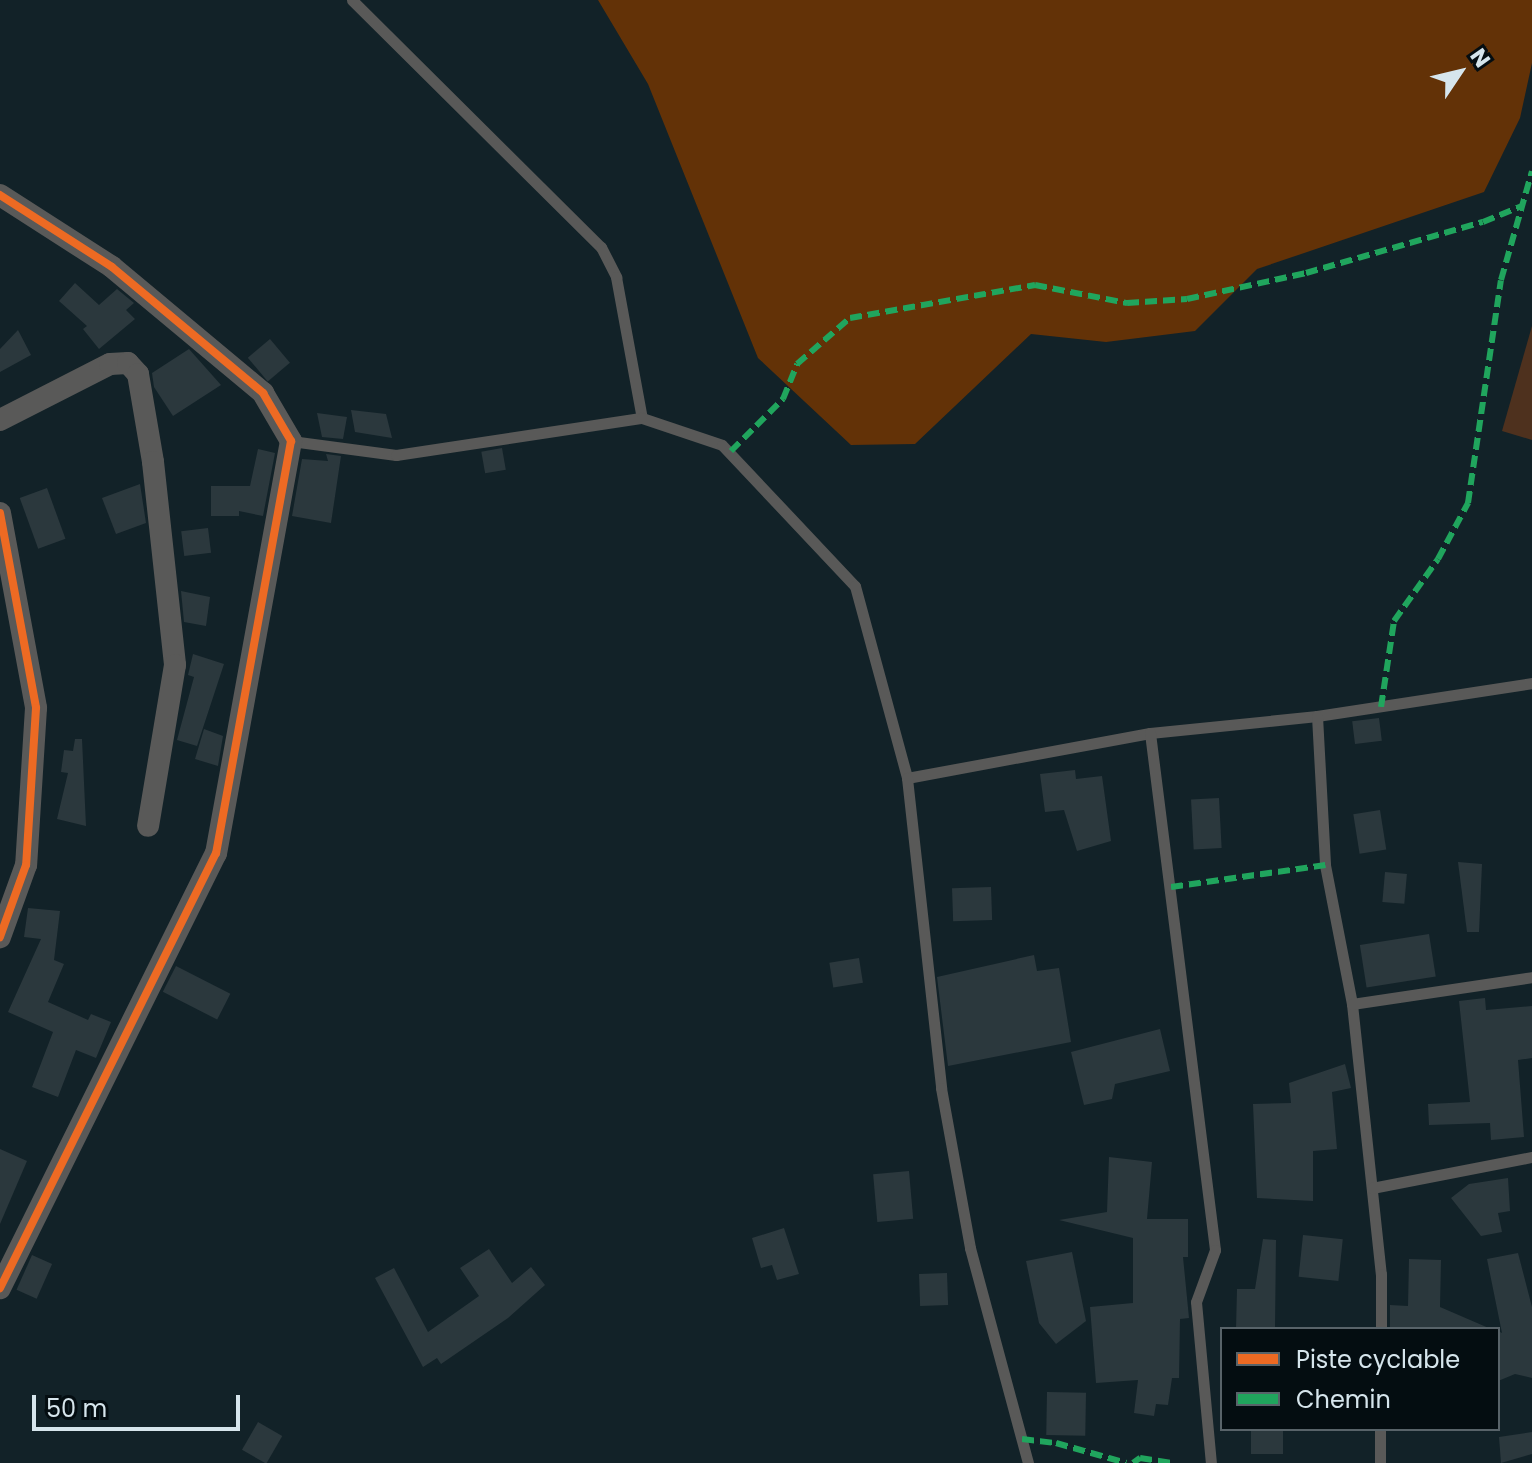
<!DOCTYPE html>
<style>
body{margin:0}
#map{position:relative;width:1532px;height:1463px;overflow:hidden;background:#122228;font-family:Poppins,sans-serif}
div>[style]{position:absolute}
.green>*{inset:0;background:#4e311e}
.forest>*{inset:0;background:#633207}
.building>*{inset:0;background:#2b383d;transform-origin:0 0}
.service>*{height:11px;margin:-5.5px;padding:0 5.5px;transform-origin:5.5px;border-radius:5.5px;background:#595958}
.minor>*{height:22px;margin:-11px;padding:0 11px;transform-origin:11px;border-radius:11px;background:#595958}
.quiet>*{height:6px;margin-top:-3px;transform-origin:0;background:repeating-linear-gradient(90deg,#20a55d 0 12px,transparent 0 18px)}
.cycleway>*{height:8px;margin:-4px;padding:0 4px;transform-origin:4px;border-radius:4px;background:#ed6a23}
span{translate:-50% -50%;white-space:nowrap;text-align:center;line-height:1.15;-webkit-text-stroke:7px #040d11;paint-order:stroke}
.legend{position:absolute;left:1220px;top:1327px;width:280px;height:104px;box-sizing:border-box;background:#040d11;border:2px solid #586369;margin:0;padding:10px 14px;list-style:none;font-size:24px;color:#d6e5ec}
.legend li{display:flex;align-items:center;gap:16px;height:40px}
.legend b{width:40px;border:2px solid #586369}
.north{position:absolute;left:1420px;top:32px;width:80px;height:80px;-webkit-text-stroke:6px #040d11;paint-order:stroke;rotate:55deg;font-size:22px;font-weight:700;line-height:32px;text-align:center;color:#d6e5ec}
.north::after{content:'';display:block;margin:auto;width:28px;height:36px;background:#d6e5ec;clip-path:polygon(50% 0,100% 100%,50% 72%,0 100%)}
.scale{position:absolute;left:32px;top:1395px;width:208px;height:36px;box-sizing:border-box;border:4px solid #d6e5ec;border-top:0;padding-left:10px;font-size:24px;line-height:28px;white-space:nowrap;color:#d6e5ec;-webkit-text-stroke:6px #040d11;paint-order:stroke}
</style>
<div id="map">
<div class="green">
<i style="clip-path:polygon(1532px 326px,1532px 440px,1502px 431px)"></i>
</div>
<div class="forest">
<i style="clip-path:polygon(598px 0,1532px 0,1532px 63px,1520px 118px,1484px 192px,1257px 269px,1195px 331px,1106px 342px,1031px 334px,915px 444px,851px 445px,758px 358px,648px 84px)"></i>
</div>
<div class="building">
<i style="clip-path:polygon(75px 283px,99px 305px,117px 289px,134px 303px,126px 310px,135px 319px,99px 349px,83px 329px,87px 326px,59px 301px)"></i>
<i style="clip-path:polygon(18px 330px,31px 355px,0 372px,0 349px)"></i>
<i style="left:270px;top:339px;width:31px;height:29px;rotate:50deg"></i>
<i style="clip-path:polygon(189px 349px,221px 385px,173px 416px,154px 387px,152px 373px)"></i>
<i style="clip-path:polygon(351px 410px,386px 414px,392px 438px,355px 432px)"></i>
<i style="clip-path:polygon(317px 413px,347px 417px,343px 439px,322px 437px)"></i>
<i style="left:502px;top:448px;width:22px;height:21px;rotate:80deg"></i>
<i style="clip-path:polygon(258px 449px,275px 453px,263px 516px,239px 511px,239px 516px,211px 516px,211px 486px,250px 486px)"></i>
<i style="clip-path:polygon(326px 454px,341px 456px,331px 523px,292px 516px,302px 459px,328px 461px)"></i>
<i style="clip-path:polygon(140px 484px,146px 523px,116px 534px,102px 498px)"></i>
<i style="left:47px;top:488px;width:54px;height:29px;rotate:70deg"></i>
<i style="left:208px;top:528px;width:25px;height:27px;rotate:83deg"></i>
<i style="clip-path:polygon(181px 591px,210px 597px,206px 626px,184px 622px)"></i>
<i style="clip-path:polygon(193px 654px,224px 664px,197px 746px,177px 740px,194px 677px,188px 675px)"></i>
<i style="left:1379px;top:718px;width:23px;height:27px;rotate:83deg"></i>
<i style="clip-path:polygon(204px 729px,223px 736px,218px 766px,195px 759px)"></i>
<i style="clip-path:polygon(75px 739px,82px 739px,86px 826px,57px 819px,68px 773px,61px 772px,64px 750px,73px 751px)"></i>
<i style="clip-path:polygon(1075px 770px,1076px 779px,1102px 776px,1111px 841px,1077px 851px,1064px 810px,1045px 812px,1040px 774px)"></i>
<i style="left:1219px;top:798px;width:50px;height:28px;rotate:87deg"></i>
<i style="left:1380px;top:810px;width:40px;height:27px;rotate:81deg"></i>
<i style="clip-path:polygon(1458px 862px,1482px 864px,1479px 932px,1467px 932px)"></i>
<i style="left:1385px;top:872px;width:22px;height:30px;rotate:5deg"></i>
<i style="left:991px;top:887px;width:33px;height:39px;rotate:88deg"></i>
<i style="clip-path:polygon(28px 908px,60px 911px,54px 960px,64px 964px,48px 1002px,88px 1020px,91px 1014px,111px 1022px,96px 1058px,76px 1050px,58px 1097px,32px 1087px,53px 1032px,8px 1012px,41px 939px,24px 937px)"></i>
<i style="left:1429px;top:934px;width:43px;height:70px;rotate:81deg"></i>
<i style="clip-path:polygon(1034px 955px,1037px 971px,1059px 968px,1071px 1042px,948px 1066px,937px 977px)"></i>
<i style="left:859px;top:958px;width:25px;height:30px;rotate:81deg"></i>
<i style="left:176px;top:966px;width:61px;height:29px;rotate:27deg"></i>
<i style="clip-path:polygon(1485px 998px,1486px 1010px,1532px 1006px,1532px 1058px,1518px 1060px,1524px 1137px,1491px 1140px,1490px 1123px,1429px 1125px,1428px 1104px,1470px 1102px,1459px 1001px)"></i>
<i style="clip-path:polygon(1160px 1029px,1170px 1071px,1115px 1084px,1112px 1099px,1084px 1105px,1071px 1052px)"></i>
<i style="clip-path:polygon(1345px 1064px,1351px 1088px,1332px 1092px,1337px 1149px,1313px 1151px,1313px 1201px,1257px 1198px,1253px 1104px,1291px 1103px,1289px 1083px)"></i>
<i style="clip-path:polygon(0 1149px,27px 1161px,0 1224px)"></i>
<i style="clip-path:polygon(1109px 1157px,1152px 1162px,1147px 1219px,1188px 1219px,1188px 1257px,1183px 1257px,1189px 1318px,1180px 1319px,1179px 1378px,1172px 1378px,1168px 1405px,1156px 1404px,1154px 1416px,1134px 1413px,1138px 1380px,1096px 1383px,1090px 1307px,1133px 1303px,1133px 1238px,1059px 1220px,1107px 1212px)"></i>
<i style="left:909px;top:1171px;width:48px;height:36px;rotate:85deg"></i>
<i style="clip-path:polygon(1508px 1178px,1510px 1211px,1498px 1213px,1502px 1232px,1481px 1236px,1451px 1198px,1469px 1184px)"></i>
<i style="clip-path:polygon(784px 1228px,799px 1274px,777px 1280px,772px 1265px,761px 1268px,752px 1238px)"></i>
<i style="left:1303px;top:1235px;width:40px;height:42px;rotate:6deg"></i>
<i style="clip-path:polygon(1263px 1239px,1276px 1240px,1275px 1329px,1236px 1329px,1237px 1289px,1255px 1289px)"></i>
<i style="clip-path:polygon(489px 1249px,512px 1283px,531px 1267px,545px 1285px,508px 1318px,441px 1364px,437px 1358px,423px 1367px,375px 1278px,394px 1268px,428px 1332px,479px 1296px,460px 1268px)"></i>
<i style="clip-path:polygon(1072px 1252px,1086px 1321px,1056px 1344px,1039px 1323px,1026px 1261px)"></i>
<i style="clip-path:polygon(1518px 1253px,1532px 1307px,1532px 1378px,1515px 1374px,1498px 1381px,1498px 1331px,1502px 1333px,1487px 1259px)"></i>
<i style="left:32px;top:1255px;width:22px;height:38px;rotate:24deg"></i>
<i style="clip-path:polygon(1409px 1259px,1441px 1260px,1440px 1307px,1491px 1329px,1390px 1329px,1390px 1305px,1408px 1306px)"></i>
<i style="left:947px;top:1273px;width:32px;height:28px;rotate:88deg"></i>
<i style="left:1047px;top:1392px;width:39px;height:43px;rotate:1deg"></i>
<i style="left:258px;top:1422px;width:28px;height:32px;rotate:30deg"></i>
<i style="left:1251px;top:1429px;width:32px;height:25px"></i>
<i style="clip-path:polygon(1532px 1432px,1532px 1454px,1501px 1463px,1499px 1437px)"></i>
</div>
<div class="service">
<i style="left:352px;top:0;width:351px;rotate:44.8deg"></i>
<i style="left:601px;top:247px;width:34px;rotate:63deg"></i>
<i style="left:616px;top:277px;width:143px;rotate:79.6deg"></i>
<i style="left:291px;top:441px;width:106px;rotate:7.6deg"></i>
<i style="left:396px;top:455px;width:249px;rotate:-8.6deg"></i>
<i style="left:642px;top:418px;width:84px;rotate:18.6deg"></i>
<i style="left:722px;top:445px;width:194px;rotate:46.7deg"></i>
<i style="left:855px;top:586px;width:199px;rotate:74.8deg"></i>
<i style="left:907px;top:778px;width:247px;rotate:-10.5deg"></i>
<i style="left:1150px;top:733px;width:168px;rotate:-5.8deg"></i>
<i style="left:1317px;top:716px;width:218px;rotate:-8.7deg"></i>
<i style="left:1317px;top:716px;width:149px;rotate:86.9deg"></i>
<i style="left:1325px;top:865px;width:142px;rotate:79deg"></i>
<i style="left:1352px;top:1004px;width:272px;rotate:83.9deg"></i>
<i style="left:1381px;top:1274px;width:55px;rotate:90deg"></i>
<i style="left:1150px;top:733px;width:521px;rotate:82.83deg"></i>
<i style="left:1215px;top:1250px;width:55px;rotate:110.1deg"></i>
<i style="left:1196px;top:1302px;width:162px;rotate:84.7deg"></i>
<i style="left:907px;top:778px;width:312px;rotate:83.7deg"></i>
<i style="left:941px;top:1088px;width:163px;rotate:79.7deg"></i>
<i style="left:970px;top:1248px;width:223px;rotate:74.9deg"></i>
<i style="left:1352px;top:1004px;width:182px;rotate:-8.5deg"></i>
<i style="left:1372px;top:1188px;width:163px;rotate:-11deg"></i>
<i style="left:1380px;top:1463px;width:34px;rotate:-90deg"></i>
</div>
<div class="minor">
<i style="left:0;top:195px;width:133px;rotate:32.7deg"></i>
<i style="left:112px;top:267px;width:197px;rotate:39.8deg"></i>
<i style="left:263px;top:393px;width:56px;rotate:59.7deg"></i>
<i style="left:291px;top:441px;width:419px;rotate:100.3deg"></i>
<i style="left:216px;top:853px;width:486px;rotate:116.4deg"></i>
<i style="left:0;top:420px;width:123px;rotate:-27deg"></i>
<i style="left:110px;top:364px;width:18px;rotate:-3deg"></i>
<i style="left:128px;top:363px;width:15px;rotate:48deg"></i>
<i style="left:138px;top:374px;width:89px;rotate:80.3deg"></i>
<i style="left:153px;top:462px;width:204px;rotate:83.8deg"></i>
<i style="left:175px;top:665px;width:163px;rotate:99.5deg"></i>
<i style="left:0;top:513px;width:198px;rotate:79.5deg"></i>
<i style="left:36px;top:708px;width:157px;rotate:93.6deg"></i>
<i style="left:26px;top:865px;width:77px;rotate:109.9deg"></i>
</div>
<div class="quiet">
<i style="left:731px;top:451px;width:74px;rotate:-45deg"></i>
<i style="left:783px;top:399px;width:38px;rotate:-68deg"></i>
<i style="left:797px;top:364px;width:70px;rotate:-41deg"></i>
<i style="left:850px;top:318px;width:188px;rotate:-10.1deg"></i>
<i style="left:1035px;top:285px;width:94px;rotate:11.1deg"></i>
<i style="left:1127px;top:303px;width:60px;rotate:-3.8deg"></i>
<i style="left:1187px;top:299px;width:122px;rotate:-12.3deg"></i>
<i style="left:1306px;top:273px;width:184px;rotate:-16.1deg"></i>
<i style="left:1483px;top:222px;width:42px;rotate:-22.3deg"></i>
<i style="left:1381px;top:707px;width:87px;rotate:-81.4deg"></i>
<i style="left:1394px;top:621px;width:76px;rotate:-54.6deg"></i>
<i style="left:1438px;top:559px;width:64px;rotate:-61.8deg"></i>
<i style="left:1468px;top:503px;width:225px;rotate:-81.6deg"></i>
<i style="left:1501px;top:280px;width:113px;rotate:-74.1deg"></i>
<i style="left:1171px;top:887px;width:156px;rotate:-8.1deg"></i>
<i style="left:1022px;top:1439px;width:34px;rotate:7deg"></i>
<i style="left:1056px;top:1443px;width:73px;rotate:15.9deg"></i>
<i style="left:1133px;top:1463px;width:9px;rotate:-36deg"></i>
<i style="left:1140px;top:1458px;width:32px;rotate:9deg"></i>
</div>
<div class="cycleway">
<i style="left:0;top:195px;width:133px;rotate:32.7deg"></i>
<i style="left:112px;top:267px;width:197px;rotate:39.8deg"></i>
<i style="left:263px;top:393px;width:56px;rotate:59.7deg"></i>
<i style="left:291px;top:441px;width:419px;rotate:100.3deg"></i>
<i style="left:216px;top:853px;width:486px;rotate:116.4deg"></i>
<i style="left:0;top:513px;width:198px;rotate:79.5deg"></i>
<i style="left:36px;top:708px;width:157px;rotate:93.6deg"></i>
<i style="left:26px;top:865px;width:77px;rotate:109.9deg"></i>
</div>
<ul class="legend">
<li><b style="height:10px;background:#ed6a23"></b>Piste cyclable</li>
<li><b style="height:10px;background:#20a55d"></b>Chemin</li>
</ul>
<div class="north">N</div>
<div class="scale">50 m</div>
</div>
